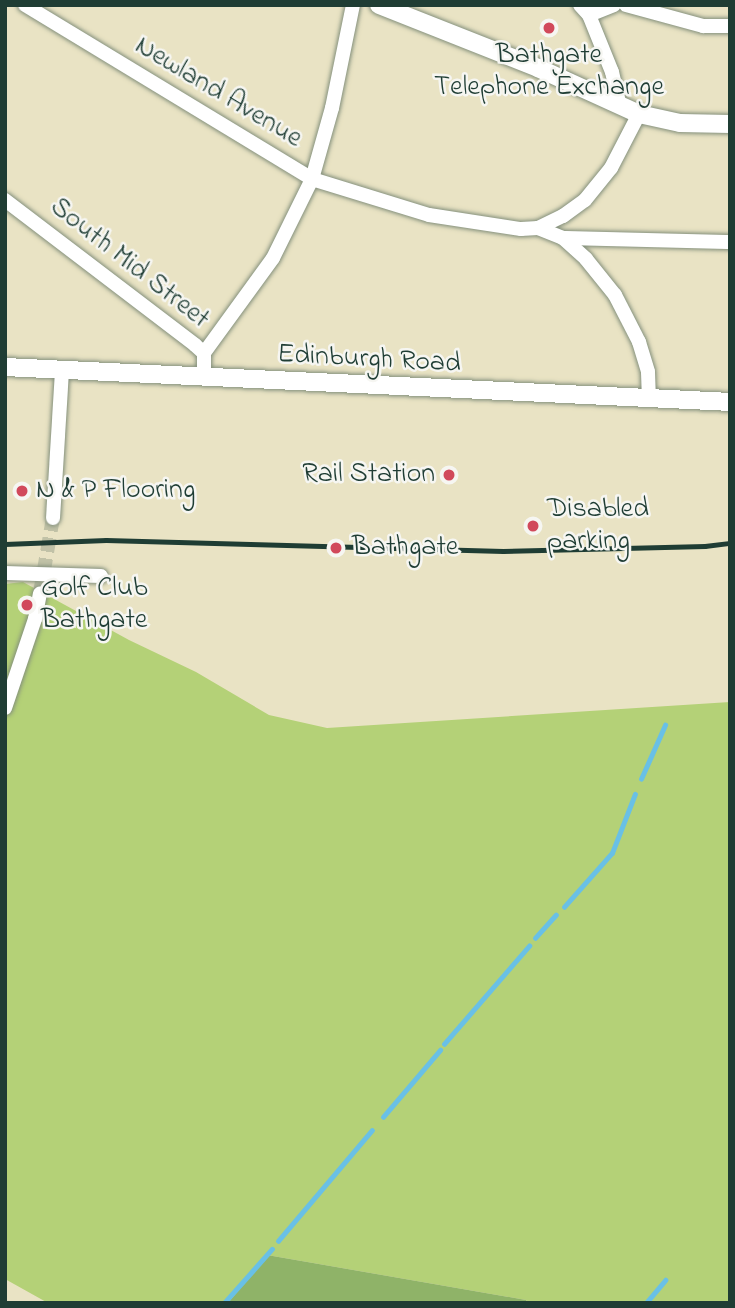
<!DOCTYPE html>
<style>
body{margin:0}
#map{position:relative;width:735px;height:1308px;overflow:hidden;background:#e9e3c4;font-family:"Indie Flower",sans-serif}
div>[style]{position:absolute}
.green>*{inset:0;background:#b4d177}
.forest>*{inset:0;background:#8fb368}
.stream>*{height:4.5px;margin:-2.25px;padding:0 2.25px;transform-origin:2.25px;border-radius:2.25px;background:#69c0e6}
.minor-tunnel>*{height:14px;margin-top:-7px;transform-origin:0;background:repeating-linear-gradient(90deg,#c1c2a7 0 14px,transparent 0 21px)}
.roads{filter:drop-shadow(0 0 2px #84907c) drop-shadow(0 0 2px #84907c)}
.minor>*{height:14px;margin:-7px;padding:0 7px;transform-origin:7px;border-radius:7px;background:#fff}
.major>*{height:18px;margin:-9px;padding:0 9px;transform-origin:9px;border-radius:9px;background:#fff}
.rail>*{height:4.5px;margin:-2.25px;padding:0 2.25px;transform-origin:2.25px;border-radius:2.25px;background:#1f3d34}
.dots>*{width:19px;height:19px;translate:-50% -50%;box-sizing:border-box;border:4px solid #f6f6f2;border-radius:50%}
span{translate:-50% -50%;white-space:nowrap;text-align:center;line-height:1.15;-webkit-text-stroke:5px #f6f6f2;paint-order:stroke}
.poi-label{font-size:28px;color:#1f3d34}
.right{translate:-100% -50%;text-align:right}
.left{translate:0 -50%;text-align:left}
.street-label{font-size:28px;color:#1f3d34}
.frame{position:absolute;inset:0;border:7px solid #1f3d34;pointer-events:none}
</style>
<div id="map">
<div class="green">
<i style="clip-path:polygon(23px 582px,129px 640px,196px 672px,269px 715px,327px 728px,730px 702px,730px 1303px,527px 1303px,526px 1300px,267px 1255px,228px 1303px,48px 1303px,5px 1279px,5px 584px)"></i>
</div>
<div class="forest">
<i style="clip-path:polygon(267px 1255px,526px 1300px,527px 1303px,228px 1303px)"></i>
</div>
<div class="stream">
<i style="left:641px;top:779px;width:59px;rotate:-66deg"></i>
<i style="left:564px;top:907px;width:72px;rotate:-48.4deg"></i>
<i style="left:612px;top:853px;width:63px;rotate:-68.7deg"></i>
<i style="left:535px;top:938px;width:31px;rotate:-48deg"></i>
<i style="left:444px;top:1044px;width:130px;rotate:-49.1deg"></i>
<i style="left:383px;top:1117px;width:88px;rotate:-49.6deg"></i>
<i style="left:278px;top:1241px;width:145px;rotate:-49.7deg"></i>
<i style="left:224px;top:1303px;width:72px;rotate:-48.4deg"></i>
<i style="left:646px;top:1303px;width:30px;rotate:-50deg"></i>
</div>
<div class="minor-tunnel">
<i style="left:40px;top:593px;width:76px;rotate:-80.2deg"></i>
</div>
<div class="roads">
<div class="minor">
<i style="left:25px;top:5px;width:336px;rotate:31.2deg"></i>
<i style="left:312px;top:179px;width:122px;rotate:17.1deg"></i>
<i style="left:429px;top:215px;width:93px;rotate:8.7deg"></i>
<i style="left:521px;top:229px;width:17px;rotate:-3deg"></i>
<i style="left:538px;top:228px;width:28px;rotate:-26deg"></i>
<i style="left:563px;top:216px;width:27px;rotate:-36deg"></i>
<i style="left:585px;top:200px;width:41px;rotate:-50.9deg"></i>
<i style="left:611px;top:168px;width:61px;rotate:-62.6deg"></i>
<i style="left:580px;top:5px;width:13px;rotate:48deg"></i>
<i style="left:589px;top:15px;width:61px;rotate:68deg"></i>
<i style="left:612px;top:72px;width:32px;rotate:77deg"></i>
<i style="left:626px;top:5px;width:80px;rotate:15.3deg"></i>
<i style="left:703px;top:26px;width:27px"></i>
<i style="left:589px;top:15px;width:27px;rotate:-22deg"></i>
<i style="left:5px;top:200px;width:239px;rotate:37.3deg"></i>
<i style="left:195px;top:345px;width:12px;rotate:42deg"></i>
<i style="left:204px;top:353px;width:24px;rotate:90deg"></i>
<i style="left:538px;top:228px;width:27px;rotate:22deg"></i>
<i style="left:563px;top:238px;width:31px;rotate:42deg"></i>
<i style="left:586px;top:259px;width:46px;rotate:51.1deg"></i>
<i style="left:615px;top:295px;width:53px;rotate:62.9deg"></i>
<i style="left:639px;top:342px;width:31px;rotate:73deg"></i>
<i style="left:648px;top:372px;width:27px;rotate:88deg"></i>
<i style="left:563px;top:238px;width:167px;rotate:1.4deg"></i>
<i style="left:204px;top:353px;width:117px;rotate:-54deg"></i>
<i style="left:273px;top:258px;width:88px;rotate:-63.7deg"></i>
<i style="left:312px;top:179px;width:74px;rotate:-74.3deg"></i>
<i style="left:332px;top:108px;width:105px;rotate:-78.5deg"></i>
<i style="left:53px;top:518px;width:148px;rotate:-86.5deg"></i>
<i style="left:5px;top:573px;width:96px;rotate:1.8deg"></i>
<i style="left:5px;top:708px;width:94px;rotate:-71.4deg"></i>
<i style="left:35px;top:619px;width:26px;rotate:-79deg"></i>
</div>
<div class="major">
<i style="left:379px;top:5px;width:171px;rotate:21.6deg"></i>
<i style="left:538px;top:68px;width:111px;rotate:24.5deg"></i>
<i style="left:639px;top:114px;width:42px;rotate:12.4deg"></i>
<i style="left:680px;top:123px;width:50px;rotate:1.1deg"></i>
<i style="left:5px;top:367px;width:726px;rotate:2.76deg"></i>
</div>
</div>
<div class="rail">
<i style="left:5px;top:544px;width:101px;rotate:-2.3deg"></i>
<i style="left:106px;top:540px;width:397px;rotate:1.6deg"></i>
<i style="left:503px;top:551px;width:202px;rotate:-1.4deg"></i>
<i style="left:705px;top:546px;width:25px;rotate:-7deg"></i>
</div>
<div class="dots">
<i style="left:549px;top:28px;background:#d1495b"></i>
<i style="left:449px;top:475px;background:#d1495b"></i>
<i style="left:22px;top:491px;background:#d1495b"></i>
<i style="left:533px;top:526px;background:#d1495b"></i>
<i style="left:336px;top:548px;background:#d1495b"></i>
<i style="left:27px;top:605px;background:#d1495b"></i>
</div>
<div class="poi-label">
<span style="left:549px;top:72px">Bathgate<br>Telephone Exchange</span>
<span class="right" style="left:435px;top:475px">Rail Station</span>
<span class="left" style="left:36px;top:491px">N &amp; P Flooring</span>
<span class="left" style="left:547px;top:526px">Disabled<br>parking</span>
<span class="left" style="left:352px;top:548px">Bathgate</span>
<span class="left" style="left:41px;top:605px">Golf Club<br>Bathgate</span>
</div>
<div class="street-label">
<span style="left:218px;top:93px;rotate:31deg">Newland Avenue</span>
<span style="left:129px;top:264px;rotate:38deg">South Mid Street</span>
<span style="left:369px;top:360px;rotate:3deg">Edinburgh Road</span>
</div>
<div class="frame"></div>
</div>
